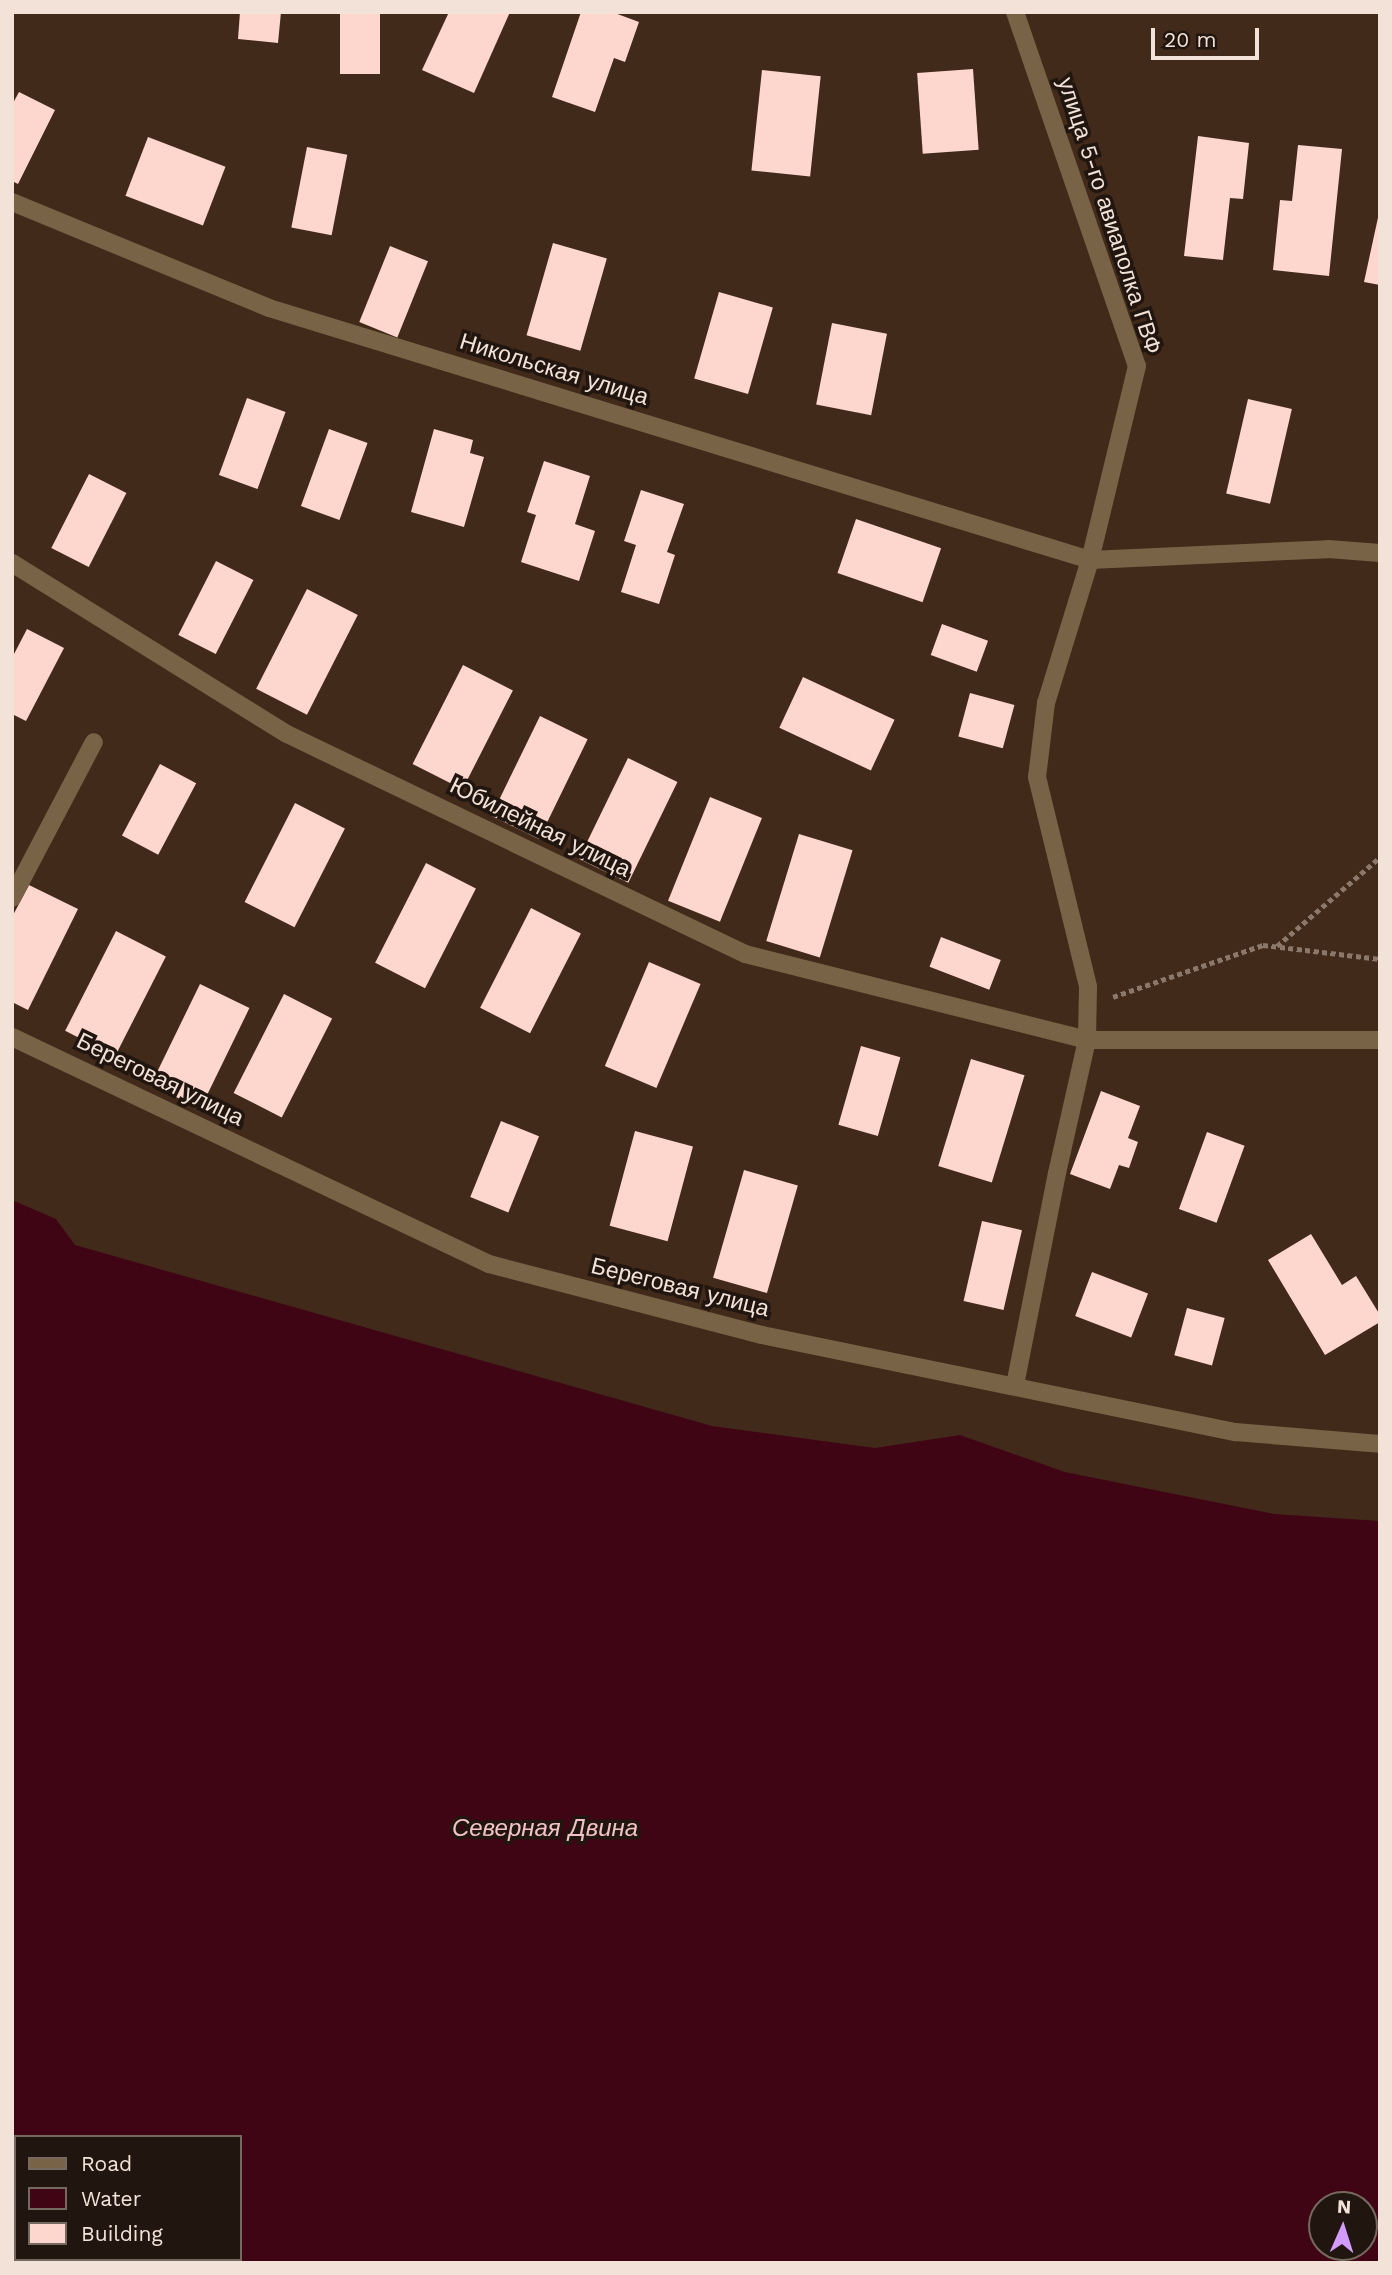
<!DOCTYPE html>
<meta charset="utf-8">
<style>
body{margin:0}
#map{position:relative;width:1392px;height:2275px;overflow:hidden;background:#422a1a;font-family:"Work Sans",sans-serif}
div>[style]{position:absolute}
.water>*{inset:0;background:#400514}
.building>*{inset:0;background:#fdd7ce;transform-origin:0 0}
.path>*{height:4.5px;margin-top:-2.25px;transform-origin:0;background:repeating-linear-gradient(90deg,#8c786a 0 5px,transparent 0 8.5px)}
.lane>*{height:18px;margin:-9px;padding:0 9px;transform-origin:9px;border-radius:9px;background:#786346}
.street>*{height:18px;margin:-9px;padding:0 9px;transform-origin:9px;border-radius:9px;background:#786346}
span{translate:-50% -50%;white-space:nowrap;text-align:center;line-height:1.15;-webkit-text-stroke:7px #21160f;paint-order:stroke}
.street-label{font-size:23px;color:#f2e2d8}
.water-label{font-size:24px;color:#f3c2c6;font-style:italic}
.frame{position:absolute;inset:0;border:14px solid #f2e2d8;pointer-events:none}
.legend{position:absolute;left:14px;top:2135px;width:228px;height:126px;box-sizing:border-box;background:#21160f;border:2px solid #75685f;margin:0;padding:9px 12px;list-style:none;font-size:21px;color:#f2e2d8}
.legend li{display:flex;align-items:center;gap:14px;height:35px}
.legend b{width:35px;border:2px solid #75685f}
.north{position:absolute;left:1308px;top:2191px;width:70px;height:70px;box-sizing:border-box;background:#21160f;border:2px solid #75685f;border-radius:50%;rotate:3deg;font-size:19px;font-weight:700;line-height:28px;text-align:center;color:#f2e2d8}
.north::after{content:'';display:block;margin:auto;width:24px;height:32px;background:#d39cfc;clip-path:polygon(50% 0,100% 100%,50% 72%,0 100%)}
.scale{position:absolute;left:1151px;top:28px;width:108px;height:32px;box-sizing:border-box;border:4px solid #f2e2d8;border-top:0;padding-left:9px;font-size:21px;line-height:24px;white-space:nowrap;color:#f2e2d8;-webkit-text-stroke:5px #21160f;paint-order:stroke}
</style>
<div id="map">
<div class="water">
<i style="clip-path:polygon(evenodd,12px 1200px,56px 1219px,75px 1245px,712px 1426px,875px 1448px,960px 1435px,1065px 1472px,1274px 1514px,1380px 1521px,1380px 2263px,12px 2263px,12px 1200px,16px 2137px,240px 2137px,240px 2259px,16px 2259px,16px 2137px,12px 1200px,1322px 2205px,1364px 2205px,1364px 2247px,1322px 2247px,1322px 2205px)"></i>
</div>
<div class="building">
<i style="clip-path:polygon(240px 12px,281px 12px,278px 43px,238px 39px)"></i>
<i style="left:340px;top:12px;width:40px;height:62px"></i>
<i style="clip-path:polygon(449px 12px,510px 12px,474px 93px,422px 70px)"></i>
<i style="clip-path:polygon(581px 12px,612px 12px,639px 22px,625px 62px,614px 58px,595px 112px,552px 97px)"></i>
<i style="left:973px;top:69px;width:81px;height:56px;rotate:86deg"></i>
<i style="left:762px;top:70px;width:59px;height:101px;rotate:6deg"></i>
<i style="clip-path:polygon(19px 92px,55px 110px,18px 184px,12px 181px,12px 105px)"></i>
<i style="clip-path:polygon(1198px 136px,1249px 143px,1243px 199px,1230px 198px,1223px 260px,1184px 256px)"></i>
<i style="left:148px;top:137px;width:83px;height:63px;rotate:21deg"></i>
<i style="clip-path:polygon(1298px 145px,1342px 149px,1329px 276px,1273px 270px,1280px 200px,1292px 201px)"></i>
<i style="left:307px;top:147px;width:41px;height:82px;rotate:11deg"></i>
<i style="clip-path:polygon(1379px 213px,1380px 214px,1380px 285px,1364px 282px)"></i>
<i style="left:553px;top:243px;width:56px;height:96px;rotate:16deg"></i>
<i style="left:390px;top:246px;width:41px;height:82px;rotate:22deg"></i>
<i style="left:719px;top:292px;width:56px;height:90px;rotate:16deg"></i>
<i style="left:832px;top:323px;width:56px;height:83px;rotate:11deg"></i>
<i style="left:247px;top:398px;width:41px;height:82px;rotate:20deg"></i>
<i style="left:1248px;top:399px;width:45px;height:97px;rotate:13deg"></i>
<i style="left:329px;top:429px;width:41px;height:82px;rotate:20deg"></i>
<i style="clip-path:polygon(434px 429px,473px 440px,470px 453px,484px 457px,464px 527px,411px 512px)"></i>
<i style="clip-path:polygon(544px 461px,590px 476px,575px 524px,595px 531px,579px 581px,521px 562px,536px 515px,527px 512px)"></i>
<i style="left:89px;top:474px;width:42px;height:83px;rotate:27deg"></i>
<i style="clip-path:polygon(641px 490px,684px 504px,667px 552px,675px 555px,659px 604px,621px 592px,636px 545px,624px 541px)"></i>
<i style="left:856px;top:519px;width:90px;height:57px;rotate:19deg"></i>
<i style="left:216px;top:561px;width:42px;height:83px;rotate:27deg"></i>
<i style="left:307px;top:589px;width:57px;height:112px;rotate:27deg"></i>
<i style="left:942px;top:624px;width:49px;height:33px;rotate:20deg"></i>
<i style="clip-path:polygon(27px 629px,64px 648px,26px 721px,12px 714px,12px 658px)"></i>
<i style="left:463px;top:665px;width:56px;height:111px;rotate:27deg"></i>
<i style="left:803px;top:677px;width:101px;height:56px;rotate:25deg"></i>
<i style="left:970px;top:693px;width:46px;height:45px;rotate:15deg"></i>
<i style="left:540px;top:716px;width:53px;height:111px;rotate:26deg"></i>
<i style="left:628px;top:758px;width:55px;height:112px;rotate:26deg"></i>
<i style="left:160px;top:764px;width:41px;height:81px;rotate:28deg"></i>
<i style="left:710px;top:797px;width:56px;height:112px;rotate:22deg"></i>
<i style="left:295px;top:803px;width:56px;height:111px;rotate:27deg"></i>
<i style="left:799px;top:834px;width:56px;height:112px;rotate:17deg"></i>
<i style="left:426px;top:863px;width:56px;height:112px;rotate:27deg"></i>
<i style="clip-path:polygon(29px 885px,78px 909px,28px 1010px,12px 1002px,12px 917px)"></i>
<i style="left:531px;top:908px;width:56px;height:112px;rotate:27deg"></i>
<i style="left:116px;top:931px;width:56px;height:112px;rotate:27deg"></i>
<i style="left:941px;top:937px;width:64px;height:32px;rotate:21deg"></i>
<i style="left:649px;top:962px;width:56px;height:113px;rotate:23deg"></i>
<i style="left:200px;top:984px;width:55px;height:112px;rotate:26deg"></i>
<i style="left:284px;top:994px;width:54px;height:111px;rotate:27deg"></i>
<i style="left:861px;top:1046px;width:41px;height:82px;rotate:16deg"></i>
<i style="left:971px;top:1059px;width:56px;height:112px;rotate:17deg"></i>
<i style="clip-path:polygon(1101px 1091px,1140px 1106px,1128px 1138px,1138px 1142px,1129px 1168px,1119px 1165px,1110px 1189px,1070px 1174px)"></i>
<i style="left:501px;top:1121px;width:41px;height:82px;rotate:22deg"></i>
<i style="left:635px;top:1131px;width:60px;height:98px;rotate:15deg"></i>
<i style="left:1207px;top:1132px;width:40px;height:82px;rotate:20deg"></i>
<i style="left:744px;top:1170px;width:56px;height:112px;rotate:16deg"></i>
<i style="left:982px;top:1221px;width:41px;height:82px;rotate:13deg"></i>
<i style="clip-path:polygon(1311px 1234px,1342px 1285px,1356px 1276px,1380px 1315px,1380px 1322px,1325px 1355px,1268px 1260px)"></i>
<i style="left:1092px;top:1272px;width:60px;height:47px;rotate:21deg"></i>
<i style="left:1187px;top:1308px;width:39px;height:49px;rotate:15deg"></i>
</div>
<div class="path">
<i style="left:1277px;top:946px;width:136px;rotate:-40.8deg"></i>
<i style="left:1113px;top:997px;width:159px;rotate:-19.1deg"></i>
<i style="left:1263px;top:945px;width:118px;rotate:6.8deg"></i>
</div>
<div class="lane">
<i style="left:1015px;top:12px;width:374px;rotate:71deg"></i>
<i style="left:1137px;top:366px;width:200px;rotate:103.6deg"></i>
<i style="left:1090px;top:560px;width:150px;rotate:107.1deg"></i>
<i style="left:1046px;top:703px;width:75px;rotate:96.9deg"></i>
<i style="left:1037px;top:777px;width:216px;rotate:76.3deg"></i>
<i style="left:1088px;top:987px;width:53px;rotate:91.1deg"></i>
<i style="left:1087px;top:1040px;width:136px;rotate:102.7deg"></i>
<i style="left:1057px;top:1173px;width:217px;rotate:101.2deg"></i>
<i style="left:1090px;top:560px;width:238px;rotate:-2.6deg"></i>
<i style="left:1328px;top:549px;width:52px;rotate:4.4deg"></i>
<i style="left:12px;top:898px;width:176px;rotate:-62.3deg"></i>
</div>
<div class="street">
<i style="left:12px;top:202px;width:278px;rotate:22.4deg"></i>
<i style="left:269px;top:308px;width:859px;rotate:17.06deg"></i>
<i style="left:12px;top:563px;width:324px;rotate:31.9deg"></i>
<i style="left:287px;top:734px;width:508px;rotate:25.66deg"></i>
<i style="left:745px;top:954px;width:353px;rotate:14.1deg"></i>
<i style="left:1087px;top:1040px;width:293px"></i>
<i style="left:12px;top:1037px;width:528px;rotate:25.45deg"></i>
<i style="left:489px;top:1264px;width:282px;rotate:14.6deg"></i>
<i style="left:762px;top:1335px;width:483px;rotate:11.6deg"></i>
<i style="left:1235px;top:1432px;width:145px;rotate:4.7deg"></i>
</div>
<div class="street-label">
<span style="left:1109px;top:216px;rotate:72deg">улица 5-го авиаполка ГВФ</span>
<span style="left:554px;top:370px;rotate:17deg">Никольская улица</span>
<span style="left:540px;top:828px;rotate:26deg">Юбилейная улица</span>
<span style="left:160px;top:1080px;rotate:26deg">Береговая улица</span>
<span style="left:680px;top:1288px;rotate:14deg">Береговая улица</span>
</div>
<div class="water-label">
<span style="left:545px;top:1829px">Северная Двина</span>
</div>
<div class="frame"></div>
<ul class="legend">
<li><b style="height:9px;background:#786346"></b>Road</li>
<li><b style="height:19px;background:#400514"></b>Water</li>
<li><b style="height:19px;background:#fdd7ce"></b>Building</li>
</ul>
<div class="north">N</div>
<div class="scale">20 m</div>
</div>
